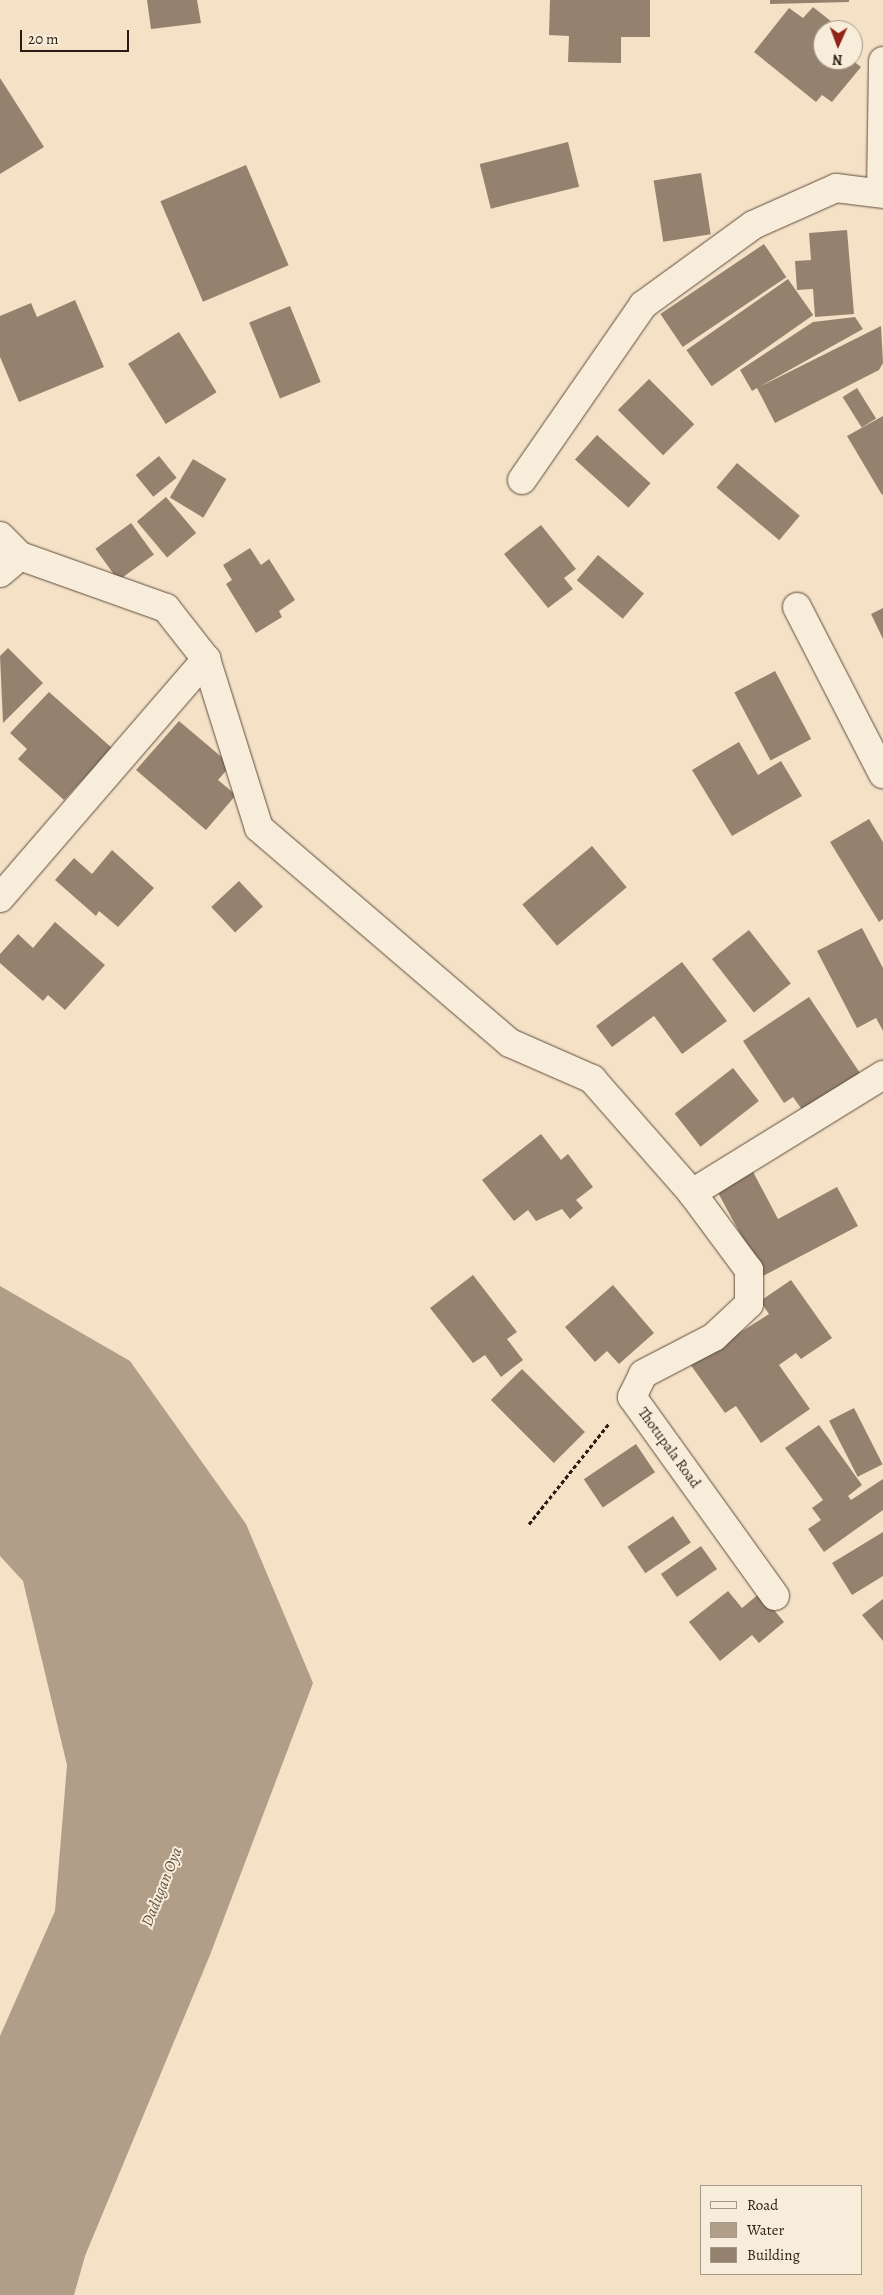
<!DOCTYPE html>
<style>
body{margin:0}
#map{position:relative;width:883px;height:2295px;overflow:hidden;background:#f5e1c6;font-family:Alegreya,serif}
div>[style]{position:absolute}
.water>*{inset:0;background:#b09e88}
.building>*{inset:0;background:#94826f;transform-origin:0 0}
.path>*{height:3px;margin-top:-1.5px;transform-origin:0;background:repeating-linear-gradient(90deg,#2b1c11 0 4px,transparent 0 6.5px)}
.roads{filter:drop-shadow(0 0 1px #5e4d3e) drop-shadow(0 0 1px #5e4d3e)}
.street>*{height:28px;margin:-14px;padding:0 14px;transform-origin:14px;border-radius:14px;background:#f8ecda}
span{translate:-50% -50%;white-space:nowrap;text-align:center;line-height:1.15;-webkit-text-stroke:4px #f8ecda;paint-order:stroke}
.street-label{font-size:15px;color:#2b1c11}
.water-label{font-size:16px;color:#605041;font-style:italic}
.legend{position:absolute;left:700px;top:2185px;width:162px;height:90px;box-sizing:border-box;background:#f8ecda;border:1px solid #a6998a;margin:0;padding:6px 9px;list-style:none;font-size:15px;color:#2b1c11}
.legend li{display:flex;align-items:center;gap:10px;height:25px}
.legend b{width:25px;border:1px solid #a6998a}
.north{position:absolute;left:813px;top:20px;width:50px;height:50px;box-sizing:border-box;background:#f8ecda;border:1px solid #a6998a;border-radius:50%;rotate:182deg;font-size:14px;font-weight:700;line-height:20px;text-align:center;color:#2b1c11}
.north::after{content:'';display:block;margin:auto;width:18px;height:22px;background:#8f2418;clip-path:polygon(50% 0,100% 100%,50% 72%,0 100%)}
.scale{position:absolute;left:20px;top:30px;width:109px;height:22px;box-sizing:border-box;border:2px solid #2b1c11;border-top:0;padding-left:6px;font-size:15px;line-height:18px;white-space:nowrap;color:#2b1c11;-webkit-text-stroke:4px #f8ecda;paint-order:stroke}
</style>
<div id="map">
<div class="water">
<i style="clip-path:polygon(0 1286px,130px 1361px,246px 1524px,313px 1683px,210px 1955px,85px 2256px,74px 2295px,0 2295px,0 2036px,55px 1911px,67px 1765px,23px 1581px,0 1556px)"></i>
</div>
<div class="building">
<i style="clip-path:polygon(147px 0,197px 0,201px 23px,151px 29px)"></i>
<i style="clip-path:polygon(550px 0,650px 0,650px 37px,621px 37px,621px 63px,568px 62px,569px 36px,549px 35px)"></i>
<i style="clip-path:polygon(770px 0,849px 0,849px 2px,770px 4px)"></i>
<i style="clip-path:polygon(813px 7px,842px 30px,823px 30px,823px 60px,852px 60px,861px 67px,832px 102px,822px 95px,816px 102px,754px 52px,789px 8px,803px 18px)"></i>
<i style="clip-path:polygon(0 78px,44px 147px,0 174px)"></i>
<i style="left:568px;top:142px;width:46px;height:91px;rotate:76deg"></i>
<i style="left:246px;top:165px;width:109px;height:93px;rotate:67deg"></i>
<i style="left:701px;top:173px;width:62px;height:48px;rotate:81deg"></i>
<i style="clip-path:polygon(847px 230px,854px 314px,815px 317px,813px 289px,797px 290px,795px 261px,811px 260px,809px 233px)"></i>
<i style="left:764px;top:244px;width:40px;height:125px;rotate:56deg"></i>
<i style="left:788px;top:279px;width:44px;height:124px;rotate:55deg"></i>
<i style="clip-path:polygon(75px 300px,104px 367px,19px 402px,0 357px,0 316px,31px 303px,37px 317px)"></i>
<i style="left:290px;top:306px;width:82px;height:44px;rotate:68deg"></i>
<i style="clip-path:polygon(855px 317px,863px 329px,759px 387px,881px 326px,883px 363px,879px 370px,775px 423px,757px 388px,752px 391px,740px 370px,813px 322px)"></i>
<i style="left:179px;top:332px;width:71px;height:60px;rotate:58deg"></i>
<i style="left:649px;top:379px;width:64px;height:44px;rotate:45deg"></i>
<i style="left:857px;top:388px;width:36px;height:17px;rotate:58deg"></i>
<i style="clip-path:polygon(883px 416px,883px 494px,882px 495px,847px 436px)"></i>
<i style="left:597px;top:435px;width:72px;height:33px;rotate:42deg"></i>
<i style="left:159px;top:456px;width:28px;height:30px;rotate:51deg"></i>
<i style="left:193px;top:459px;width:39px;height:45px;rotate:31deg"></i>
<i style="left:737px;top:463px;width:82px;height:32px;rotate:40deg"></i>
<i style="left:166px;top:497px;width:47px;height:38px;rotate:50deg"></i>
<i style="left:131px;top:523px;width:39px;height:44px;rotate:54deg"></i>
<i style="clip-path:polygon(541px 525px,576px 569px,564px 578px,573px 589px,548px 608px,504px 554px)"></i>
<i style="clip-path:polygon(250px 548px,261px 565px,269px 559px,295px 600px,279px 611px,282px 617px,256px 633px,226px 584px,232px 580px,223px 565px)"></i>
<i style="left:598px;top:555px;width:60px;height:33px;rotate:40deg"></i>
<i style="clip-path:polygon(883px 608px,883px 639px,871px 614px)"></i>
<i style="clip-path:polygon(8px 648px,43px 683px,3px 723px,0 656px)"></i>
<i style="left:775px;top:671px;width:77px;height:46px;rotate:62deg"></i>
<i style="clip-path:polygon(49px 692px,112px 748px,64px 800px,18px 759px,27px 749px,10px 733px)"></i>
<i style="clip-path:polygon(179px 721px,231px 765px,218px 780px,236px 795px,206px 830px,136px 770px)"></i>
<i style="clip-path:polygon(739px 742px,758px 775px,781px 761px,802px 796px,732px 836px,692px 770px)"></i>
<i style="clip-path:polygon(869px 819px,883px 842px,883px 919px,879px 922px,830px 842px)"></i>
<i style="left:592px;top:846px;width:54px;height:91px;rotate:50deg"></i>
<i style="clip-path:polygon(112px 850px,154px 888px,118px 927px,99px 911px,96px 916px,55px 880px,74px 858px,92px 874px)"></i>
<i style="left:239px;top:881px;width:35px;height:38px;rotate:47deg"></i>
<i style="clip-path:polygon(55px 922px,105px 965px,65px 1010px,48px 995px,43px 1001px,0 963px,0 954px,18px 934px,33px 948px)"></i>
<i style="clip-path:polygon(862px 928px,883px 968px,883px 1031px,876px 1018px,857px 1028px,817px 951px)"></i>
<i style="left:749px;top:930px;width:68px;height:47px;rotate:52deg"></i>
<i style="clip-path:polygon(682px 962px,727px 1021px,682px 1054px,654px 1016px,612px 1047px,596px 1026px)"></i>
<i style="clip-path:polygon(809px 997px,860px 1073px,803px 1111px,793px 1097px,784px 1103px,743px 1041px)"></i>
<i style="left:733px;top:1068px;width:42px;height:74px;rotate:52deg"></i>
<i style="clip-path:polygon(541px 1134px,561px 1160px,568px 1154px,593px 1187px,576px 1200px,583px 1208px,570px 1219px,562px 1209px,536px 1221px,528px 1210px,514px 1221px,482px 1180px)"></i>
<i style="clip-path:polygon(752px 1170px,778px 1219px,837px 1187px,858px 1226px,763px 1276px,716px 1189px)"></i>
<i style="clip-path:polygon(473px 1275px,517px 1332px,507px 1339px,523px 1360px,501px 1377px,485px 1355px,473px 1363px,430px 1308px)"></i>
<i style="clip-path:polygon(791px 1280px,832px 1338px,801px 1359px,796px 1353px,779px 1365px,810px 1409px,761px 1443px,736px 1406px,725px 1413px,690px 1364px,769px 1314px,760px 1301px)"></i>
<i style="clip-path:polygon(613px 1285px,654px 1333px,619px 1364px,607px 1351px,595px 1362px,565px 1327px)"></i>
<i style="left:522px;top:1369px;width:89px;height:44px;rotate:45deg"></i>
<i style="left:854px;top:1408px;width:63px;height:28px;rotate:63deg"></i>
<i style="clip-path:polygon(819px 1425px,862px 1485px,848px 1496px,851px 1500px,883px 1479px,883px 1510px,824px 1552px,808px 1529px,821px 1520px,812px 1508px,823px 1500px,785px 1448px)"></i>
<i style="left:636px;top:1444px;width:34px;height:63px;rotate:56deg"></i>
<i style="left:673px;top:1516px;width:32px;height:55px;rotate:56deg"></i>
<i style="clip-path:polygon(883px 1532px,883px 1576px,852px 1595px,832px 1563px)"></i>
<i style="left:701px;top:1546px;width:28px;height:49px;rotate:55deg"></i>
<i style="clip-path:polygon(728px 1591px,742px 1608px,760px 1593px,784px 1622px,759px 1643px,752px 1635px,720px 1661px,689px 1622px)"></i>
<i style="clip-path:polygon(883px 1599px,883px 1641px,862px 1615px)"></i>
</div>
<div class="path">
<i style="left:529px;top:1524px;width:130px;rotate:-51.5deg"></i>
</div>
<div class="roads">
<div class="street">
<i style="left:881px;top:191px;width:130px;rotate:-89.1deg"></i>
<i style="left:522px;top:480px;width:213px;rotate:-55.3deg"></i>
<i style="left:643px;top:305px;width:136px;rotate:-36deg"></i>
<i style="left:753px;top:225px;width:91px;rotate:-24deg"></i>
<i style="left:836px;top:188px;width:47px;rotate:7.3deg"></i>
<i style="left:0;top:536px;width:28px;rotate:45deg"></i>
<i style="left:20px;top:556px;width:155px;rotate:19.6deg"></i>
<i style="left:166px;top:608px;width:65px;rotate:51.9deg"></i>
<i style="left:206px;top:659px;width:177px;rotate:72.6deg"></i>
<i style="left:259px;top:828px;width:330px;rotate:40.6deg"></i>
<i style="left:510px;top:1043px;width:90px;rotate:23.7deg"></i>
<i style="left:592px;top:1079px;width:152px;rotate:48.7deg"></i>
<i style="left:0;top:573px;width:26px;rotate:-40deg"></i>
<i style="left:797px;top:607px;width:188px;rotate:62.8deg"></i>
<i style="left:0;top:898px;width:316px;rotate:-49.2deg"></i>
<i style="left:775px;top:1596px;width:245px;rotate:-125.7deg"></i>
<i style="left:632px;top:1397px;width:25px;rotate:-64deg"></i>
<i style="left:643px;top:1374px;width:80px;rotate:-27.5deg"></i>
<i style="left:714px;top:1337px;width:48px;rotate:-43.3deg"></i>
<i style="left:749px;top:1304px;width:34px;rotate:-90deg"></i>
<i style="left:749px;top:1270px;width:96px;rotate:-126.5deg"></i>
<i style="left:692px;top:1193px;width:225px;rotate:-31.7deg"></i>
</div>
</div>
<div class="street-label">
<span style="left:669px;top:1448px;rotate:54deg">Thotupala Road</span>
</div>
<div class="water-label">
<span style="left:162px;top:1887px;rotate:-68deg">Dadugan Oya</span>
</div>
<ul class="legend">
<li><b style="height:6px;background:#f8ecda"></b>Road</li>
<li><b style="height:14px;background:#b09e88"></b>Water</li>
<li><b style="height:14px;background:#94826f"></b>Building</li>
</ul>
<div class="north">N</div>
<div class="scale">20 m</div>
</div>
